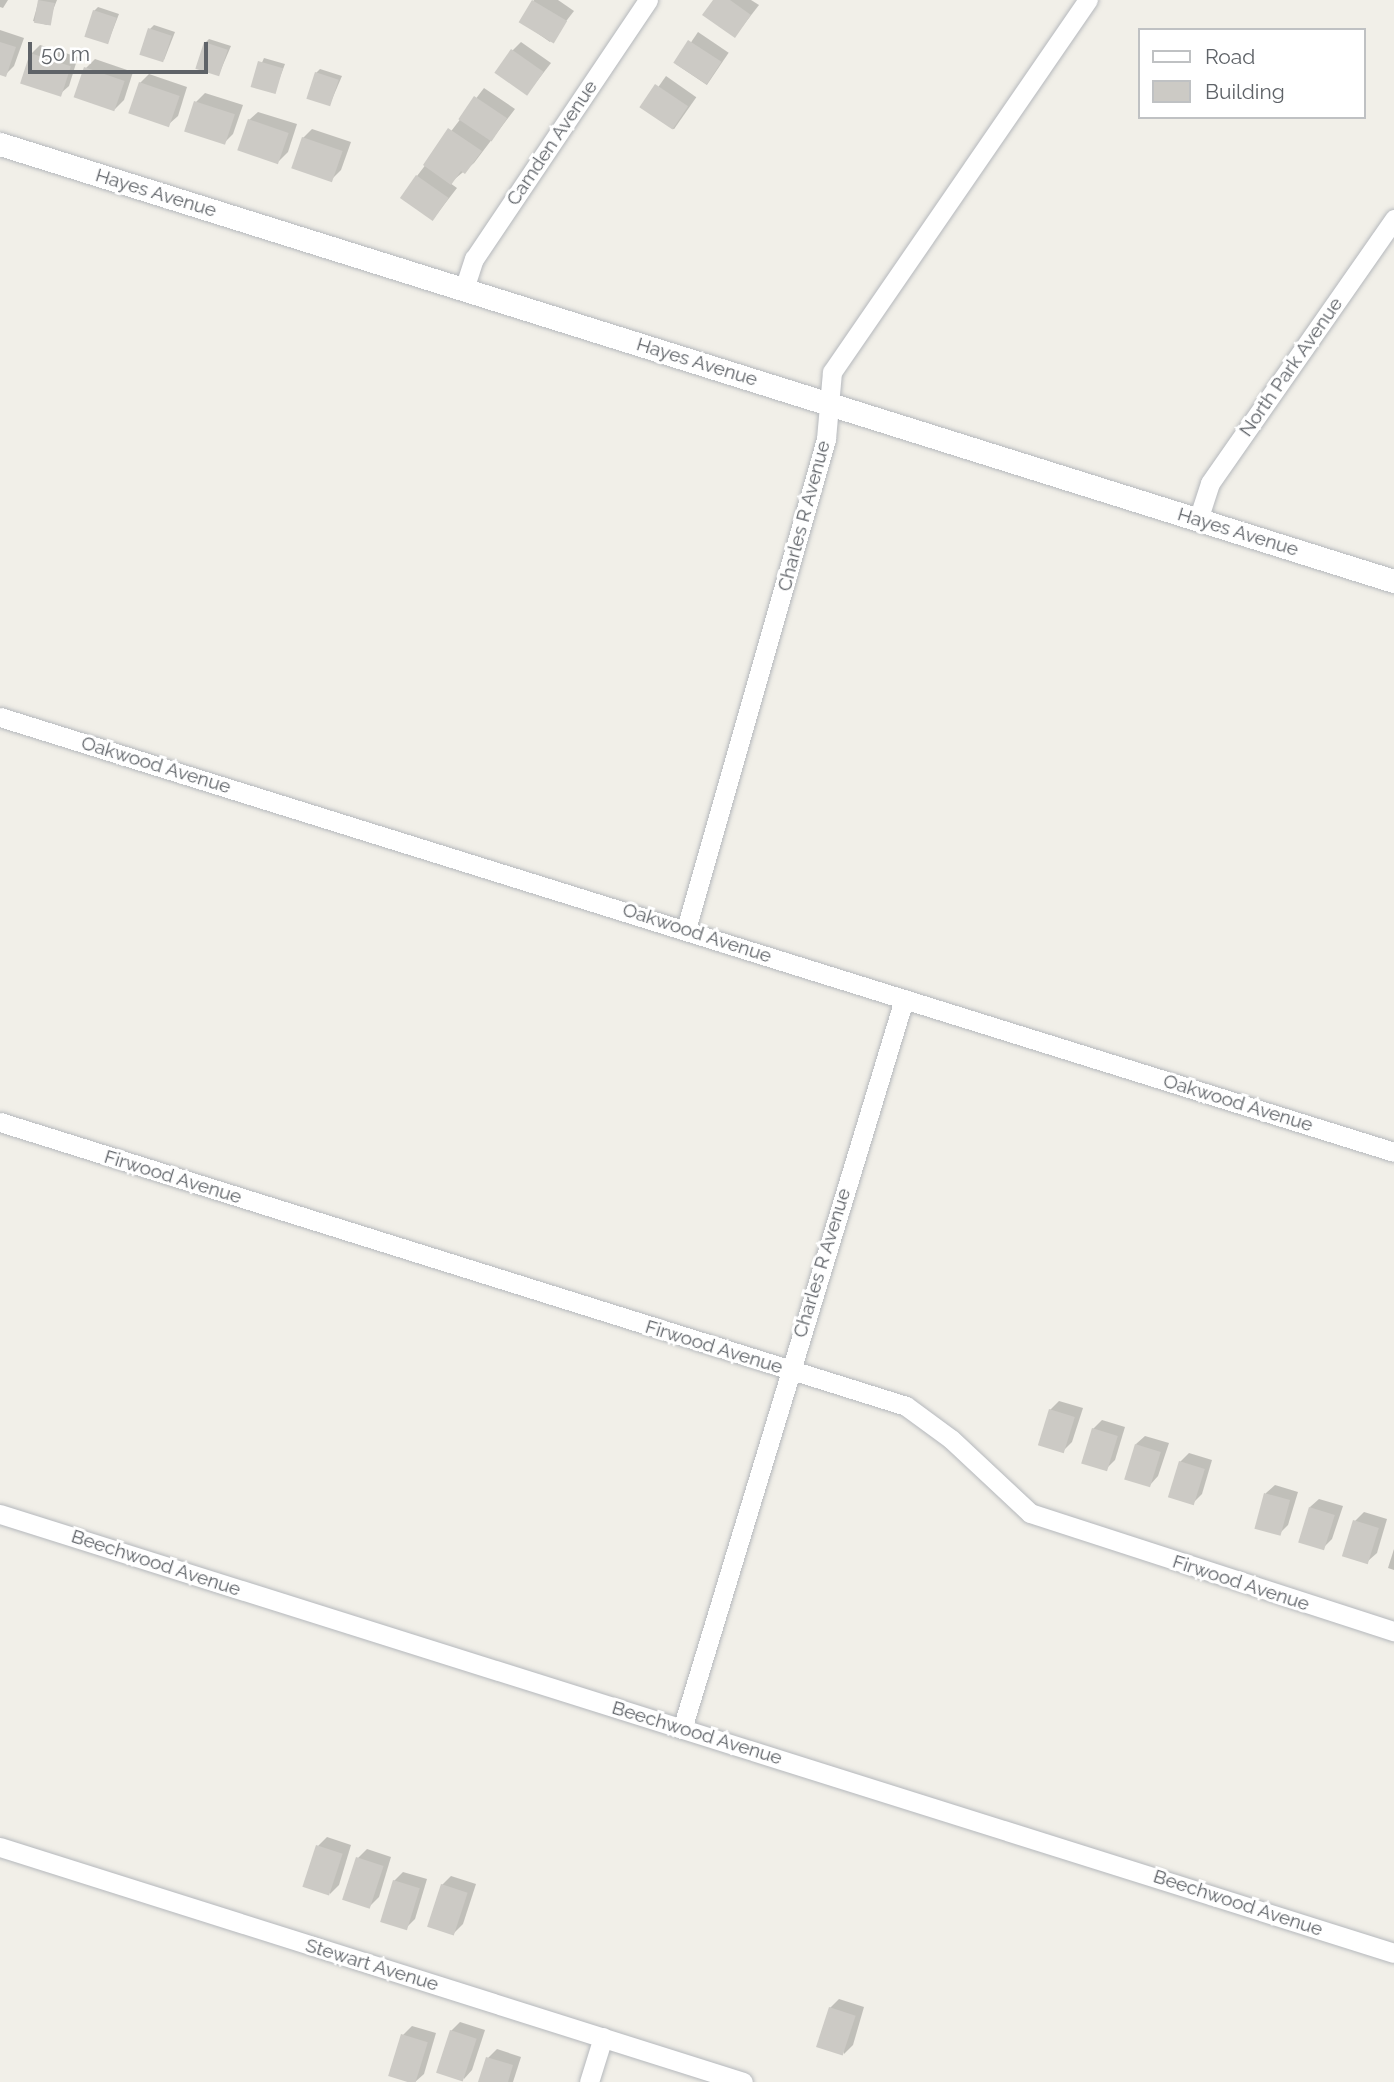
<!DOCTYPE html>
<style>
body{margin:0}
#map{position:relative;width:1394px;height:2082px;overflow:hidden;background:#f1efe8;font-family:Raleway,sans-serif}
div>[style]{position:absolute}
.shadow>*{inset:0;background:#0003;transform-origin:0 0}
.building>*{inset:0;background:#cccac5;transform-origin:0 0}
.roads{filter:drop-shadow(0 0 2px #b5b8bc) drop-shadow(0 0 2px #b5b8bc)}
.minor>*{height:19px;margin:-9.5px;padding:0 9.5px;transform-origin:9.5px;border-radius:9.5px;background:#fff}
.tertiary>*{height:23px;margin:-11.5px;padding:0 11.5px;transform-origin:11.5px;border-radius:11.5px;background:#fff}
span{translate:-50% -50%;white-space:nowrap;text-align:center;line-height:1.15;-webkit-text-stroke:6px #fff;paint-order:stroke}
.street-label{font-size:19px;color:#5f6368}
.legend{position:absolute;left:1138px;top:28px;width:228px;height:91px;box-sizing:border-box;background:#fff;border:2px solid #bfc1c3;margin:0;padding:9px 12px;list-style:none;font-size:21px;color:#5f6368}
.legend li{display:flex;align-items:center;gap:14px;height:35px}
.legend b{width:35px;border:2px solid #bfc1c3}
.scale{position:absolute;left:28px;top:42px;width:180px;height:32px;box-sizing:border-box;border:4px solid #5f6368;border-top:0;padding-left:9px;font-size:21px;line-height:24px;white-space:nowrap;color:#5f6368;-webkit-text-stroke:5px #fff;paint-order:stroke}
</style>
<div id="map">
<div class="shadow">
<i style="clip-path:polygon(0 0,8px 0,3px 8px,0 7px)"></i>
<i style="clip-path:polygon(39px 0,57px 0,47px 25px,33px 21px)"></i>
<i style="clip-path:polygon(534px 0,558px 0,574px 11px,550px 42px,520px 21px)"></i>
<i style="clip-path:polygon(715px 0,751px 0,759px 5px,735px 36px)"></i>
<i style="clip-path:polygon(98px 7px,119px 14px,108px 42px,94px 11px)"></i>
<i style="clip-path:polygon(154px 25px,175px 32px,164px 60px,150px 29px)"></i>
<i style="clip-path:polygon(0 30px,24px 38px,14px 66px,5px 75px,0 74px)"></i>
<i style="left:698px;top:32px;width:37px;height:39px;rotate:34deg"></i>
<i style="clip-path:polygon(209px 39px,231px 46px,219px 74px,205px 43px)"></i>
<i style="clip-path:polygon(521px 42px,551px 63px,527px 94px,512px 51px)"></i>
<i style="clip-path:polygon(40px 45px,78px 57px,69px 86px,60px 94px,31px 54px)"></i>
<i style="clip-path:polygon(264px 58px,285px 64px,274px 93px,252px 86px)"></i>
<i style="clip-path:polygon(95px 59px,133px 72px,124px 100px,115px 109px,86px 68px)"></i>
<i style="clip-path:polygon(320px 69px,342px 76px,330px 104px,316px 73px)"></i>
<i style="clip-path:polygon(149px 74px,187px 87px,178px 116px,169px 124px,140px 83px)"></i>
<i style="left:666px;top:76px;width:37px;height:39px;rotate:35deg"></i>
<i style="clip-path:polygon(484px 88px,515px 109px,474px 163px,450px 183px,457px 188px,433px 219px,417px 176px)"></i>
<i style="clip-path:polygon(205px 93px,243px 105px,233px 134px,224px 143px,196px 102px)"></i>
<i style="clip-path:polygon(258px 112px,297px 124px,288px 152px,279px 161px,249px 120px)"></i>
<i style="clip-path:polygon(312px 129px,351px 142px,341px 170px,332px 179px,303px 138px)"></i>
<i style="clip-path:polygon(1059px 1401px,1083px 1408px,1072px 1442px,1063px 1451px,1050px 1410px)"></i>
<i style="clip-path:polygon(1102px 1420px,1125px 1427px,1115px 1460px,1106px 1469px,1093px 1429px)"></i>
<i style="clip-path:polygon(1145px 1436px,1169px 1443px,1158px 1476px,1150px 1485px,1136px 1444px)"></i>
<i style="clip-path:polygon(1189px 1453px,1212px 1460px,1202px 1494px,1193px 1503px,1180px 1462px)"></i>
<i style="clip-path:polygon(1275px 1485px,1298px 1492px,1288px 1525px,1279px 1534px,1256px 1527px,1266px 1493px)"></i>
<i style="clip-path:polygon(1319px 1499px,1343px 1506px,1332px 1539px,1323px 1548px,1310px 1507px)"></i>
<i style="clip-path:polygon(1364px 1512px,1387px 1519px,1377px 1553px,1368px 1561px,1355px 1521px)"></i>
<i style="clip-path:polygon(1394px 1549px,1394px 1570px,1388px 1568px)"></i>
<i style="clip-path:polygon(327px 1837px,351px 1845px,339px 1885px,330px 1894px,318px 1846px)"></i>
<i style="clip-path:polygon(367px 1849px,391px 1857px,379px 1897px,370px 1906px,358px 1858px)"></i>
<i style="clip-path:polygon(403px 1872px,427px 1879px,415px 1919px,406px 1928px,394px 1881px)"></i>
<i style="clip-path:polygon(451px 1876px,476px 1884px,463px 1924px,454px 1933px,442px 1885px)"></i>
<i style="clip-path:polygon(839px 1999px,864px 2007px,853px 2045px,844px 2054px,830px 2008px)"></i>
<i style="clip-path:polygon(460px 2022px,485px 2030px,472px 2070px,464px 2079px,451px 2031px)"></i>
<i style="clip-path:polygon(412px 2026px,436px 2033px,424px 2074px,415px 2082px,390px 2075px,403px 2035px)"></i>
<i style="clip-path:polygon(497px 2049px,521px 2057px,513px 2082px,480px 2082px,488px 2058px)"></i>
</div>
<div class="building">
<i style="left:38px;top:0;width:17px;height:23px;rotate:10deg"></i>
<i style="left:532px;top:0;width:41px;height:26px;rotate:31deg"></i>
<i style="clip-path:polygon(713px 0,730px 0,751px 15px,735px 38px,702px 15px)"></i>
<i style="left:93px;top:10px;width:25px;height:28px;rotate:18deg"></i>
<i style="left:148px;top:28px;width:25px;height:28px;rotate:18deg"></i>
<i style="left:688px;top:40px;width:40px;height:27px;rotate:33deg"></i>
<i style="clip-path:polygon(0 42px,16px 47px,6px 77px,0 75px)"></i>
<i style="left:204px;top:42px;width:25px;height:28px;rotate:18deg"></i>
<i style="left:511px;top:49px;width:40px;height:29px;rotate:35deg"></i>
<i style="left:30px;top:53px;width:43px;height:32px;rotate:18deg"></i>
<i style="left:258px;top:61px;width:26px;height:27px;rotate:16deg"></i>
<i style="left:84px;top:67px;width:43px;height:32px;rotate:19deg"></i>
<i style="left:315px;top:72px;width:25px;height:28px;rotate:18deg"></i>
<i style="left:139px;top:82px;width:43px;height:33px;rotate:19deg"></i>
<i style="left:655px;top:84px;width:40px;height:28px;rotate:34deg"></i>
<i style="left:474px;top:96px;width:40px;height:28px;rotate:34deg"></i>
<i style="left:194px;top:101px;width:43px;height:32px;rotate:18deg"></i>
<i style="left:248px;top:119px;width:43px;height:33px;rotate:19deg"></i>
<i style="clip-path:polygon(448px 128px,482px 151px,465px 174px,461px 171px,451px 185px,423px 165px)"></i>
<i style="left:302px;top:137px;width:43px;height:33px;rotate:19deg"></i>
<i style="left:416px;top:175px;width:40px;height:28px;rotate:35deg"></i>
<i style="left:1049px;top:1409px;width:27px;height:38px;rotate:17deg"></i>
<i style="left:1092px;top:1428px;width:27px;height:37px;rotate:17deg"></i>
<i style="left:1135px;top:1444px;width:27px;height:37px;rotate:17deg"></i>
<i style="left:1179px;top:1461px;width:27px;height:38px;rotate:17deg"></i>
<i style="left:1264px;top:1493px;width:27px;height:37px;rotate:15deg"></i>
<i style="left:1309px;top:1507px;width:27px;height:37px;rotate:17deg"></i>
<i style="left:1353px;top:1520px;width:27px;height:38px;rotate:17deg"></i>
<i style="left:316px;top:1845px;width:28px;height:44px;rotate:18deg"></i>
<i style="left:356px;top:1857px;width:29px;height:45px;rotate:18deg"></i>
<i style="left:393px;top:1880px;width:28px;height:44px;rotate:17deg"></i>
<i style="left:441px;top:1884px;width:28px;height:45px;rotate:18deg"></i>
<i style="left:829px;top:2007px;width:28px;height:42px;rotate:18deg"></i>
<i style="left:450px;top:2030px;width:28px;height:45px;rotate:18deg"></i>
<i style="left:401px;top:2034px;width:28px;height:44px;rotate:17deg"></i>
<i style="clip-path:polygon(486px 2057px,513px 2065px,508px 2082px,478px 2082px)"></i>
</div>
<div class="roads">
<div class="minor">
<i style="left:464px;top:289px;width:32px;rotate:-72deg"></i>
<i style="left:474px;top:259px;width:312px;rotate:-56.1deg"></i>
<i style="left:1198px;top:520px;width:39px;rotate:-72deg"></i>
<i style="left:1210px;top:483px;width:322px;rotate:-55.1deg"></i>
<i style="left:0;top:717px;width:1460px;rotate:17.33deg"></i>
<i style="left:686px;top:929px;width:510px;rotate:-74.05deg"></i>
<i style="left:826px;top:439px;width:67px;rotate:-84.9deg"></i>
<i style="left:832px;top:372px;width:452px;rotate:-55.5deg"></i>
<i style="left:0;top:1122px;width:949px;rotate:17.4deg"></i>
<i style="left:906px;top:1406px;width:56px;rotate:36.3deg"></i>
<i style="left:951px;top:1439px;width:108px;rotate:43.1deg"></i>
<i style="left:1030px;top:1513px;width:383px;rotate:18deg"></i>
<i style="left:0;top:1514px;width:1461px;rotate:17.48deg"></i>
<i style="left:682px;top:1729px;width:763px;rotate:-73.08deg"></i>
<i style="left:0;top:1847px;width:779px;rotate:17.55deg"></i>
<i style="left:589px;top:2082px;width:47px;rotate:-72.7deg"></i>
</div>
<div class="tertiary">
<i style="left:0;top:144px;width:1461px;rotate:17.41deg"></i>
</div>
</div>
<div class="street-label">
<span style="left:552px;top:143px;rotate:-56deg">Camden Avenue</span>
<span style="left:156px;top:193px;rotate:17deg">Hayes Avenue</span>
<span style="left:697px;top:362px;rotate:17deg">Hayes Avenue</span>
<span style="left:1291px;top:367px;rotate:-55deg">North Park Avenue</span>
<span style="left:804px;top:516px;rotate:-75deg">Charles R Avenue</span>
<span style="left:1238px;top:532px;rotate:17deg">Hayes Avenue</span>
<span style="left:156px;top:765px;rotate:17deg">Oakwood Avenue</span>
<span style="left:697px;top:933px;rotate:18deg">Oakwood Avenue</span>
<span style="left:1238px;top:1103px;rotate:17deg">Oakwood Avenue</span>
<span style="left:173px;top:1177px;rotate:17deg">Firwood Avenue</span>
<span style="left:822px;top:1263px;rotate:-73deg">Charles R Avenue</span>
<span style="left:714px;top:1347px;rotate:17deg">Firwood Avenue</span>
<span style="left:156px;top:1563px;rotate:18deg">Beechwood Avenue</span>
<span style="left:1241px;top:1583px;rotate:18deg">Firwood Avenue</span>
<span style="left:697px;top:1733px;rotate:17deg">Beechwood Avenue</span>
<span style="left:1238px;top:1903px;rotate:18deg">Beechwood Avenue</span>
<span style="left:372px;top:1965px;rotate:17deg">Stewart Avenue</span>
</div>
<ul class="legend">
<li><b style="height:9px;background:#fff"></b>Road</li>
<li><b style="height:19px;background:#cccac5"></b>Building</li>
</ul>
<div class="scale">50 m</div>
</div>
